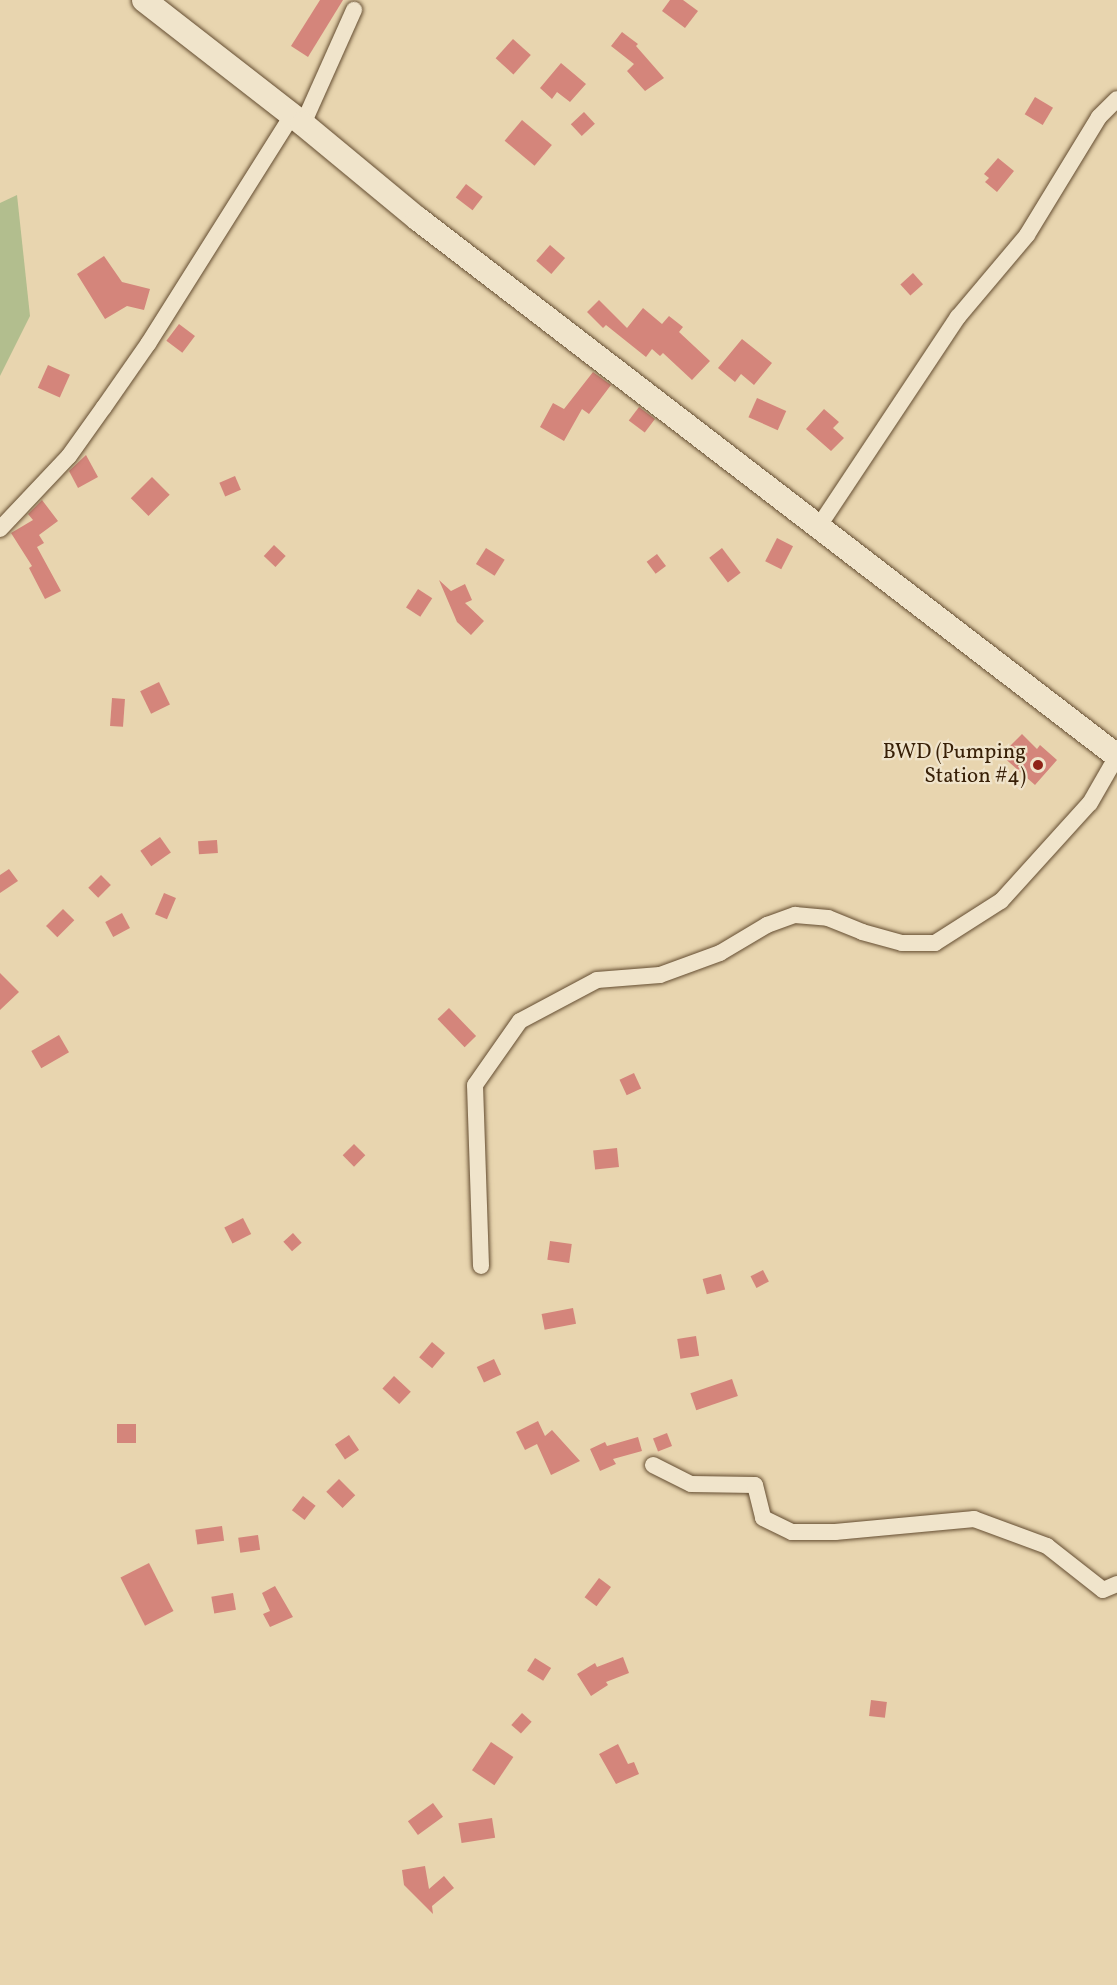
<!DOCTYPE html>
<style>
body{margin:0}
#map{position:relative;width:1117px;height:1985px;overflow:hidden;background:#e8d5af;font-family:Vollkorn,serif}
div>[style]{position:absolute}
.green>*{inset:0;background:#b2be8e}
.building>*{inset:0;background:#d4857b;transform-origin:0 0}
.roads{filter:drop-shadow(0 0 2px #644d31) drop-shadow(0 0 2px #644d31)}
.street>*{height:16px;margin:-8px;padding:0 8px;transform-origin:8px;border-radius:8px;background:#f0e4cb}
.secondary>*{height:24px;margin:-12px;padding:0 12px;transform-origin:12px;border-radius:12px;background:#f0e4cb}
.dots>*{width:16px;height:16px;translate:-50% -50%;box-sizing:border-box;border:3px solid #f0e4cb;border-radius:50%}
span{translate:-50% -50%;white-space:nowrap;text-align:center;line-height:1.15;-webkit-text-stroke:4.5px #f0e4cb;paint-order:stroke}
.poi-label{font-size:21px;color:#382007}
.right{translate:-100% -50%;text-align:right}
</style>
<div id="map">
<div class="green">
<i style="clip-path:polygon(17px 195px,30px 316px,0 376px,0 203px)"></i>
</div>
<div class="building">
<i style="clip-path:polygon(320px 0,343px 0,308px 57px,291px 46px)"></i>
<i style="clip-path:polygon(670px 0,683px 0,698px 11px,685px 28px,662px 11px)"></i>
<i style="clip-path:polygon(622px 32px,638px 44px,636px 46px,664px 78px,645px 91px,627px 71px,634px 64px,611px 46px)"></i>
<i style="left:513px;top:39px;width:24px;height:26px;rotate:42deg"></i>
<i style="clip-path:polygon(561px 63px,586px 84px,570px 102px,557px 92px,552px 99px,540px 88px)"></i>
<i style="left:1035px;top:97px;width:21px;height:20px;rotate:31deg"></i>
<i style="left:584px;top:112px;width:16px;height:18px;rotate:47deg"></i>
<i style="left:522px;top:120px;width:39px;height:27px;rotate:40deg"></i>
<i style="clip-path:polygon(998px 158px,1014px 171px,997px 192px,985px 182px,989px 178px,984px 174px)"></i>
<i style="left:466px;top:184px;width:21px;height:17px;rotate:37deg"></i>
<i style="left:550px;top:245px;width:20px;height:21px;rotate:41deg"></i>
<i style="clip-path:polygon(104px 256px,122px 282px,150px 289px,144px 310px,127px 306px,105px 319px,77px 274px)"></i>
<i style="left:913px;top:273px;width:15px;height:17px;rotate:48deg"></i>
<i style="clip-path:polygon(599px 300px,627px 328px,643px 308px,662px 324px,669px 316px,683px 327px,679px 332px,710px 361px,692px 380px,663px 353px,660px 356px,652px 349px,646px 357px,606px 325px,603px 328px,587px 312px)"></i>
<i style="left:179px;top:324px;width:20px;height:21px;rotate:37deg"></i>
<i style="clip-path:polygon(742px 339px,772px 363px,754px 385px,741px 374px,735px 382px,718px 368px)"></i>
<i style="left:48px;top:365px;width:24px;height:25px;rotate:24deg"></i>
<i style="clip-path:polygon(593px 372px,611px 385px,589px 414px,582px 409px,564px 441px,540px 427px,553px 403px,564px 409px)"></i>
<i style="left:757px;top:398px;width:32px;height:21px;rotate:24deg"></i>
<i style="left:639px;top:407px;width:20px;height:17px;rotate:37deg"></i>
<i style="clip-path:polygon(824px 409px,839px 422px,833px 428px,844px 438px,831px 451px,806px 429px)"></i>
<i style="clip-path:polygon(86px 455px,98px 477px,78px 488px,69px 471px)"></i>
<i style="left:235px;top:476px;width:15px;height:17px;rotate:67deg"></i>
<i style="left:152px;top:477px;width:25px;height:30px;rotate:45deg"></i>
<i style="clip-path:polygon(42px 500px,58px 521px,39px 535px,44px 543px,37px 547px,61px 591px,45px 599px,29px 568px,32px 566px,11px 533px,33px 520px,28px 514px)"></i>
<i style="left:777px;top:538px;width:18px;height:26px;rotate:27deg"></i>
<i style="left:274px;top:545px;width:16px;height:15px;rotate:43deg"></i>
<i style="left:486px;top:548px;width:22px;height:19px;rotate:32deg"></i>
<i style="left:722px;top:548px;width:31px;height:16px;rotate:53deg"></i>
<i style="left:657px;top:554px;width:15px;height:13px;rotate:53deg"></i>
<i style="clip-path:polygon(439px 580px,451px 591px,465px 584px,472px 600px,465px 603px,484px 621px,471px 635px,457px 622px)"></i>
<i style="left:418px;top:589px;width:17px;height:22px;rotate:33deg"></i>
<i style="left:159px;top:682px;width:25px;height:21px;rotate:64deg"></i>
<i style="left:112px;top:698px;width:13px;height:28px;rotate:4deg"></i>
<i style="clip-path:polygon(1022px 734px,1037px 749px,1040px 745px,1057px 760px,1035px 785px,1001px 755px)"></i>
<i style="left:160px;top:837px;width:19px;height:24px;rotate:55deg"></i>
<i style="left:217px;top:840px;width:13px;height:19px;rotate:86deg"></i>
<i style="clip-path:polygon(9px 869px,18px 881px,0 893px,0 875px)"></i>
<i style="left:101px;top:875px;width:14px;height:18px;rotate:45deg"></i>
<i style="left:164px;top:893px;width:13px;height:23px;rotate:23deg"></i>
<i style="left:63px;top:909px;width:16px;height:24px;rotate:45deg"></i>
<i style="left:122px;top:913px;width:17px;height:19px;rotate:62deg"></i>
<i style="clip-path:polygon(0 973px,19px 992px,0 1010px)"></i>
<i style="left:449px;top:1008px;width:39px;height:16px;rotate:46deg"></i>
<i style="left:59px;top:1035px;width:20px;height:32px;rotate:60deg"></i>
<i style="left:634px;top:1073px;width:17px;height:16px;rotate:65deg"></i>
<i style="left:354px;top:1144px;width:16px;height:16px;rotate:45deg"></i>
<i style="left:617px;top:1148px;width:19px;height:24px;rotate:84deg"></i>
<i style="left:243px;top:1218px;width:18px;height:21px;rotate:63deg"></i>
<i style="left:293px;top:1233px;width:13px;height:13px;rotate:48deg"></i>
<i style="left:550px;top:1241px;width:22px;height:19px;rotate:8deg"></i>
<i style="left:763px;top:1270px;width:13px;height:14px;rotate:63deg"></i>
<i style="left:721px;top:1274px;width:16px;height:19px;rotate:75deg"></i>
<i style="left:573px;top:1308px;width:16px;height:32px;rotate:79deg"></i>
<i style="left:696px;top:1336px;width:20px;height:19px;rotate:81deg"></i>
<i style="left:432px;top:1342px;width:17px;height:20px;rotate:40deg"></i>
<i style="left:494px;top:1359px;width:17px;height:19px;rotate:65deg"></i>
<i style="left:394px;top:1376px;width:23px;height:17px;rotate:43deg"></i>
<i style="left:732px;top:1379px;width:18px;height:44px;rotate:71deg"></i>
<i style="clip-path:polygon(538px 1421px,545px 1436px,552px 1430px,580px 1461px,551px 1475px,537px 1444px,525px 1450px,516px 1432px)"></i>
<i style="left:117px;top:1424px;width:19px;height:19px"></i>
<i style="left:667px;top:1433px;width:14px;height:15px;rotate:69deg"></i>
<i style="left:349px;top:1435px;width:18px;height:17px;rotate:56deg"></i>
<i style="clip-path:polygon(638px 1437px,642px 1451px,613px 1459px,616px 1464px,600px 1471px,590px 1449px,605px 1442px,607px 1446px)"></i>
<i style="left:339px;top:1479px;width:23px;height:18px;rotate:45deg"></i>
<i style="left:303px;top:1496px;width:16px;height:18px;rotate:38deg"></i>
<i style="left:222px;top:1526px;width:15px;height:27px;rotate:82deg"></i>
<i style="left:258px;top:1535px;width:15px;height:20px;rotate:82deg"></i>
<i style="left:149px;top:1563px;width:54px;height:32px;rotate:63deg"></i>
<i style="left:599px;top:1578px;width:15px;height:24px;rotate:37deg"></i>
<i style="clip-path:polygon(275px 1586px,293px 1617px,270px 1627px,263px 1614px,270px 1611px,262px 1593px)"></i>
<i style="left:233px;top:1593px;width:17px;height:22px;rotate:80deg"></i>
<i style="clip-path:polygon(623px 1657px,629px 1673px,606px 1682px,608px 1685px,591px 1696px,577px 1674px,595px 1663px,597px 1667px)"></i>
<i style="left:535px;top:1658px;width:19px;height:15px;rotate:32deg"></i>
<i style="left:871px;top:1700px;width:16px;height:16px;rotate:7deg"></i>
<i style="left:522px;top:1713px;width:13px;height:16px;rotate:42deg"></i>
<i style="left:491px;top:1742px;width:27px;height:34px;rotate:34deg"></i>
<i style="clip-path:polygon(618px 1744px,628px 1764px,634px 1762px,639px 1774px,616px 1784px,599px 1754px)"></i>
<i style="left:433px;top:1803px;width:17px;height:31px;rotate:54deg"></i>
<i style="left:492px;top:1818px;width:20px;height:34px;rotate:81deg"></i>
<i style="clip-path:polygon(425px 1866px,429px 1889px,444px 1876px,454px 1888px,432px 1906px,433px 1914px,404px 1885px,402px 1870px)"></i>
</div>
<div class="roads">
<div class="street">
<i style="left:303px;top:124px;width:125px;rotate:-65.9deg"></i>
<i style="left:819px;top:526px;width:251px;rotate:-56.4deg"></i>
<i style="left:958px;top:317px;width:107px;rotate:-49.9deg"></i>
<i style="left:1027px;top:235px;width:138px;rotate:-58.6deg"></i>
<i style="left:1099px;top:117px;width:25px;rotate:-45deg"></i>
<i style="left:0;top:529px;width:100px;rotate:-46.6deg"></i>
<i style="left:69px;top:456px;width:60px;rotate:-54.5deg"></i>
<i style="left:104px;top:407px;width:77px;rotate:-55.1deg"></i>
<i style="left:148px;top:344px;width:271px;rotate:-57.8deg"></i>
<i style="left:481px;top:1266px;width:181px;rotate:-91.9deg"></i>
<i style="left:475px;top:1085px;width:78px;rotate:-54.9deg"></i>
<i style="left:520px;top:1021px;width:87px;rotate:-28deg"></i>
<i style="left:597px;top:980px;width:63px;rotate:-4.5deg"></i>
<i style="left:660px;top:975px;width:64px;rotate:-20.1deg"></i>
<i style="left:720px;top:953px;width:55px;rotate:-30.8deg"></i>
<i style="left:767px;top:925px;width:30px;rotate:-20deg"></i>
<i style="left:795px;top:915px;width:33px;rotate:5deg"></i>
<i style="left:828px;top:918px;width:37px;rotate:22deg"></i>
<i style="left:862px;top:932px;width:41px;rotate:15.4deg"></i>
<i style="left:902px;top:943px;width:33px"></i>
<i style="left:935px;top:943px;width:78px;rotate:-32.5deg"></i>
<i style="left:1001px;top:901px;width:132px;rotate:-47.8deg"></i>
<i style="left:1090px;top:803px;width:54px;rotate:-60.1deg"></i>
<i style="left:653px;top:1465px;width:42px;rotate:26.6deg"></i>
<i style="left:691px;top:1484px;width:64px;rotate:0.9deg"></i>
<i style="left:755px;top:1485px;width:34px;rotate:76deg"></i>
<i style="left:763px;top:1518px;width:32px;rotate:26deg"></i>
<i style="left:792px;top:1532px;width:43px"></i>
<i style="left:835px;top:1532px;width:140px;rotate:-5.3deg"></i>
<i style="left:974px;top:1519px;width:78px;rotate:20.3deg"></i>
<i style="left:1047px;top:1546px;width:71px;rotate:38.2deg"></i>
<i style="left:1103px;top:1590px;width:15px;rotate:-23deg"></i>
</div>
<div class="secondary">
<i style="left:144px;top:0;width:202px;rotate:37.9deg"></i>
<i style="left:303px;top:124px;width:149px;rotate:39.6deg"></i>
<i style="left:418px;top:219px;width:881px;rotate:37.53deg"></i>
</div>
</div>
<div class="dots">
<i style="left:1038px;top:765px;background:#8f2418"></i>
</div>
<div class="poi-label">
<span class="right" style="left:1026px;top:765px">BWD (Pumping<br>Station #4)</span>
</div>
</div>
